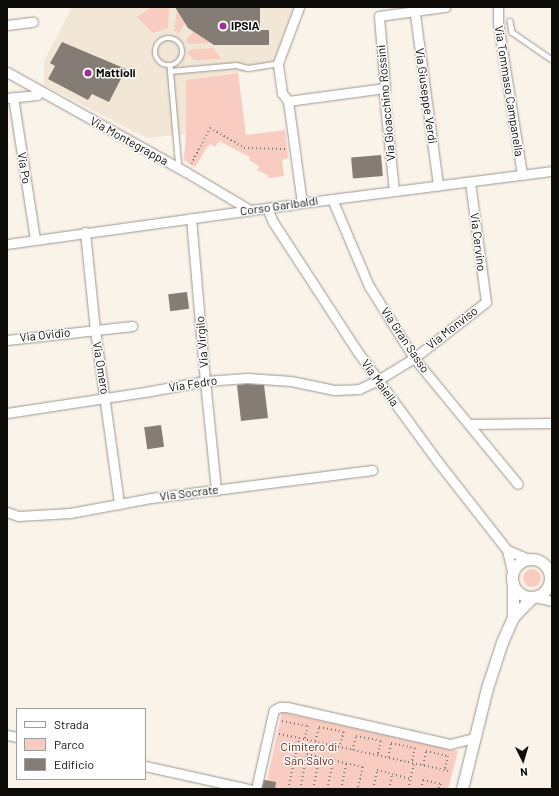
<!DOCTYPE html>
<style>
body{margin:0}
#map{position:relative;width:559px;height:796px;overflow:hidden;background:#f9f3ea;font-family:Barlow,sans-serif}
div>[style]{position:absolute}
.built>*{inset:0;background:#f2e7d7}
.green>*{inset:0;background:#f8ccc0}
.round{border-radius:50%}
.building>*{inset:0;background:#857c76;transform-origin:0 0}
.path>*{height:1.5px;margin-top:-0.75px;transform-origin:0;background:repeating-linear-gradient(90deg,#7c7872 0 1px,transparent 0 4px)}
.roads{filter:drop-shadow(0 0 1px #9d978f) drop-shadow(0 0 1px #9d978f)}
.service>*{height:4.5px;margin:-2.25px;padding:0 2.25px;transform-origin:2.25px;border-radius:2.25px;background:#fff}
.service>.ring{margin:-2.25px;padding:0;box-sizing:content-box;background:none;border:4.5px solid #fff;border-radius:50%}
.minor>*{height:9px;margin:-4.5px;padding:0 4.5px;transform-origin:4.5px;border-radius:4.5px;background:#fff}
.tertiary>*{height:11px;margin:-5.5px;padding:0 5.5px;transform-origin:5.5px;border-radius:5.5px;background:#fff}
.tertiary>.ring{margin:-5.5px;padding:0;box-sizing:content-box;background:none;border:11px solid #fff;border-radius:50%}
.dots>*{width:11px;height:11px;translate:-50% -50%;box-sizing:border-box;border:2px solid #fff;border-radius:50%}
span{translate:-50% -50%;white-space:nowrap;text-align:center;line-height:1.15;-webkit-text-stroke:3px #fff;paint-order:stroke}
.poi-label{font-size:12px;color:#0d0b08;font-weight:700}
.left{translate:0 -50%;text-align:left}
.street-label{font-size:12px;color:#0d0b08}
.park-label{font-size:12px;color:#7a1800}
.frame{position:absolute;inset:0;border:8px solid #0d0b08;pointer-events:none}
.legend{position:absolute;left:16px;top:708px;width:130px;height:72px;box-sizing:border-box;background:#fff;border:1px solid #9e9d9c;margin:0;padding:5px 7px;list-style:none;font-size:12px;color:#0d0b08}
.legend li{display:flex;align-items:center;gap:8px;height:20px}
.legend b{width:20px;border:1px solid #9e9d9c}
.north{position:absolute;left:503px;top:740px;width:40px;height:40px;-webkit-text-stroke:3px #fff;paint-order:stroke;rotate:175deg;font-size:11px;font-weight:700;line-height:16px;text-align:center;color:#0d0b08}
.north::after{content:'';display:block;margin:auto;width:14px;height:18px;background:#0d0b08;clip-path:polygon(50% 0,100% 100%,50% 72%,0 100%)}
</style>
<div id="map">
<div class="built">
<i style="clip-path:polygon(72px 7px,293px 7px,274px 64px,275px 67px,186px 80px,186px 134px,147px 138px,44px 85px,44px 61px)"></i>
</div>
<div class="green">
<i style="clip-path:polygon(151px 7px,169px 7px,168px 28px,153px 33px,137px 17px)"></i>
<i style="clip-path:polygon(177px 10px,185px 23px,178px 35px,177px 31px,174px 31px)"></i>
<i style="clip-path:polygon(194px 32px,211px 43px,188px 44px,186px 39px)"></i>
<i style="clip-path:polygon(214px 48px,221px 59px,194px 60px,186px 52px,193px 49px)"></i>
<i style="clip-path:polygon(238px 73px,246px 135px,285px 130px,288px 158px,282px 160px,284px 176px,268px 178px,268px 175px,257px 170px,259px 166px,249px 160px,250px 157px,219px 141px,215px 147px,211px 144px,207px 147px,195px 167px,184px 160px,186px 134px,186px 80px)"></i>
<i class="round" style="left:523px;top:569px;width:18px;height:18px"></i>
<i style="clip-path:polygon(282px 712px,458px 751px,448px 789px,257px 789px,260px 779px,267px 780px)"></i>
</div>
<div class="building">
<i style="clip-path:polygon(175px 7px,260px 7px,260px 30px,269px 30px,269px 45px,214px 45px,188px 28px)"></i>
<i style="clip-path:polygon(62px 42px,126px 69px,109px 102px,92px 94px,88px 100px,48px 79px,55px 66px,50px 63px)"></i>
<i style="left:381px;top:155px;width:21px;height:30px;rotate:85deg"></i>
<i style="left:187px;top:292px;width:17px;height:19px;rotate:83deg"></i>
<i style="clip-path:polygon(247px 384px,264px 385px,268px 418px,241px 421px,237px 385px)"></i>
<i style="left:161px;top:425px;width:22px;height:17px;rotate:82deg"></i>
<i style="clip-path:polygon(264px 780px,276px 782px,275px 789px,262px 788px)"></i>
</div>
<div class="path">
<i style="left:191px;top:164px;width:41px;rotate:-62.2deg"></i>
<i style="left:210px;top:128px;width:39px;rotate:30deg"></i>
<i style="left:244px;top:148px;width:41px;rotate:1.4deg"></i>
<i style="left:282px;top:721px;width:26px;rotate:11deg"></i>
<i style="left:308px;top:726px;width:13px;rotate:103deg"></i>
<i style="left:279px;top:734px;width:20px;rotate:11deg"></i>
<i style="left:315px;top:741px;width:15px;rotate:-74deg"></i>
<i style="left:319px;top:727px;width:25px;rotate:11deg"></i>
<i style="left:344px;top:732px;width:16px;rotate:105deg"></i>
<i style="left:352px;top:750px;width:15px;rotate:-74deg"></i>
<i style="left:356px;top:736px;width:25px;rotate:11deg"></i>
<i style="left:381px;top:741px;width:14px;rotate:102deg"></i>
<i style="left:388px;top:757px;width:14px;rotate:-78deg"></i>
<i style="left:391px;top:743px;width:25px;rotate:12deg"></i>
<i style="left:415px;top:748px;width:15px;rotate:101deg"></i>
<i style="left:423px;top:765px;width:14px;rotate:-78deg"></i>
<i style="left:426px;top:751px;width:23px;rotate:13deg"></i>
<i style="left:448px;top:756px;width:14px;rotate:102deg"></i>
<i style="left:288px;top:789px;width:52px;rotate:-77.8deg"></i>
<i style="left:299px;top:738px;width:154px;rotate:12.4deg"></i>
<i style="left:300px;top:789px;width:36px;rotate:-79deg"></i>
<i style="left:307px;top:754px;width:57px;rotate:13.1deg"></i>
<i style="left:363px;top:767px;width:23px;rotate:103deg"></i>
<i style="left:313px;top:789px;width:33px;rotate:-79deg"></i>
<i style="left:327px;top:789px;width:30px;rotate:-78deg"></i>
<i style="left:341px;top:789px;width:26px;rotate:-79deg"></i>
<i style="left:373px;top:789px;width:19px;rotate:-78deg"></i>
<i style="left:377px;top:770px;width:34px;rotate:15deg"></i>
<i style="left:389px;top:789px;width:15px;rotate:-79deg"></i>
<i style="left:408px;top:789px;width:26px;rotate:-77deg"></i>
<i style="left:421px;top:789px;width:9px;rotate:-77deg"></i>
<i style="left:423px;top:780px;width:18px;rotate:13deg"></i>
<i style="left:441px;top:784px;width:5px;rotate:112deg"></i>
</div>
<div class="roads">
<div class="service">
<i style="left:510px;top:21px;width:11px;rotate:80deg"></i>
<i style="left:512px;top:32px;width:47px;rotate:34.7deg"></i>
<i class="ring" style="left:155px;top:38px;width:23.5px;height:23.5px"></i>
<i style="left:170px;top:66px;width:102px;rotate:85deg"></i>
<i style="left:170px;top:71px;width:66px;rotate:-5.2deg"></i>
<i style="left:236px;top:65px;width:12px;rotate:14deg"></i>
<i style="left:248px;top:68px;width:30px;rotate:-9deg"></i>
</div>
<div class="minor">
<i style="left:414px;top:7px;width:180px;rotate:82.3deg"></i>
<i style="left:498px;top:7px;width:16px;rotate:90deg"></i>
<i style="left:498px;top:23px;width:154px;rotate:81deg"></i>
<i style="left:7px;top:25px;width:26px;rotate:-7deg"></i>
<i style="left:7px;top:72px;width:205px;rotate:29.2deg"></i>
<i style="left:186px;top:172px;width:74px;rotate:30.7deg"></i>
<i style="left:13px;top:97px;width:144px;rotate:81.2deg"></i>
<i style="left:8px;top:98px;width:29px;rotate:-6deg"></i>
<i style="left:37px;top:95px;width:4px;rotate:-56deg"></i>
<i style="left:288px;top:101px;width:103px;rotate:82.2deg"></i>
<i style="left:288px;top:101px;width:10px;rotate:-127deg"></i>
<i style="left:282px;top:93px;width:30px;rotate:-98deg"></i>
<i style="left:278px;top:63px;width:60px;rotate:-69.4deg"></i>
<i style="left:288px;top:101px;width:98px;rotate:-7.6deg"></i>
<i style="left:394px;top:191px;width:98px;rotate:-95.9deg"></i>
<i style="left:384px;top:94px;width:6px;rotate:-81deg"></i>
<i style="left:385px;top:88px;width:72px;rotate:-94.8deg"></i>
<i style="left:379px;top:16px;width:67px;rotate:-7.8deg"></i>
<i style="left:332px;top:199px;width:95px;rotate:67deg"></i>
<i style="left:369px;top:286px;width:85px;rotate:58deg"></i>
<i style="left:414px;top:358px;width:163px;rotate:50.5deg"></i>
<i style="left:267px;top:208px;width:15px;rotate:67deg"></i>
<i style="left:273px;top:222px;width:154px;rotate:56.9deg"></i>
<i style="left:357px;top:351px;width:137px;rotate:53.9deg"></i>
<i style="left:438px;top:462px;width:112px;rotate:51.9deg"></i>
<i style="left:507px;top:550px;width:23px;rotate:23deg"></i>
<i style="left:191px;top:218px;width:164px;rotate:85.1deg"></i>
<i style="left:205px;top:381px;width:110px;rotate:84.2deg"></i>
<i style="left:85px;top:232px;width:99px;rotate:84.2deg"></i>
<i style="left:95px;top:330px;width:176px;rotate:82.1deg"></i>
<i style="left:7px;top:244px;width:290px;rotate:-7.9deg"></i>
<i style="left:294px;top:204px;width:260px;rotate:-7.3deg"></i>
<i style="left:7px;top:340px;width:126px;rotate:-6.4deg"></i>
<i style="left:7px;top:413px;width:140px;rotate:-8.7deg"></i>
<i style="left:145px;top:392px;width:61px;rotate:-10.4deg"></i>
<i style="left:205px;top:381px;width:42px;rotate:-4.1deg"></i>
<i style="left:247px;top:378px;width:44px;rotate:3.9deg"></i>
<i style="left:291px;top:381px;width:44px;rotate:11.8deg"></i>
<i style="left:334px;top:390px;width:25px;rotate:-2deg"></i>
<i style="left:359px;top:389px;width:21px;rotate:-25deg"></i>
<i style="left:378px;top:380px;width:42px;rotate:-31.4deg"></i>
<i style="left:414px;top:358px;width:91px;rotate:-37.9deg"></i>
<i style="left:486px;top:302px;width:121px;rotate:-97.6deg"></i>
<i style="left:469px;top:424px;width:83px;rotate:-0.7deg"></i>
<i style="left:7px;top:512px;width:12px;rotate:20deg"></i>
<i style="left:18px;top:516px;width:52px;rotate:-3.3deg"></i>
<i style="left:70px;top:513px;width:82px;rotate:-10.5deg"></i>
<i style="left:151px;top:498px;width:223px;rotate:-7.2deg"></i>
<i style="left:507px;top:550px;width:26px;rotate:77deg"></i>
<i style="left:550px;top:580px;width:4px;rotate:56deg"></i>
<i style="left:535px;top:597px;width:17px;rotate:13deg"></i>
<i style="left:7px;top:735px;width:10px;rotate:11deg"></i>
<i style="left:145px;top:766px;width:107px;rotate:12.5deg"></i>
<i style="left:256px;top:789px;width:78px;rotate:-77.4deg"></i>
<i style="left:273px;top:713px;width:3px;rotate:-72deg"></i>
<i style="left:274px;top:710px;width:7px;rotate:-27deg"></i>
<i style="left:280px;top:707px;width:7px"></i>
<i style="left:287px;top:707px;width:167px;rotate:12.8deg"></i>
<i style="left:450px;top:744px;width:25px;rotate:-14deg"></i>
</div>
<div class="tertiary">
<i class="ring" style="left:512px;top:559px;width:27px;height:27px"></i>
<i style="left:513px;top:617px;width:33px;rotate:-90deg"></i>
<i style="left:462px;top:789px;width:104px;rotate:-76.1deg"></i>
<i style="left:487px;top:688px;width:48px;rotate:-71.9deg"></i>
<i style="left:502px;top:642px;width:27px;rotate:-66deg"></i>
<i style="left:513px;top:617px;width:28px;rotate:-46deg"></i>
</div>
</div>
<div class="dots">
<i style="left:223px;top:26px;background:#9d3191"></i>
<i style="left:88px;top:73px;background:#9d3191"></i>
</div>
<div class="poi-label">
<span class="left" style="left:231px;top:26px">IPSIA</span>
<span class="left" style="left:96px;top:73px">Mattioli</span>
</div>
<div class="street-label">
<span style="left:509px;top:91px;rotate:81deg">Via Tommaso Campanella</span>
<span style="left:426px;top:96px;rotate:82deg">Via Giuseppe Verdi</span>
<span style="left:386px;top:103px;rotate:-95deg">Via Gioacchino Rossini</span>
<span style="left:129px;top:141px;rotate:29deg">Via Montegrappa</span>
<span style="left:24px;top:168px;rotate:81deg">Via Po</span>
<span style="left:279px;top:206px;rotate:-8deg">Corso Garibaldi</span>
<span style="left:478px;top:242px;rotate:83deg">Via Cervino</span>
<span style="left:452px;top:328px;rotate:-38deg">Via Monviso</span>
<span style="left:45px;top:335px;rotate:-6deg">Via Ovidio</span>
<span style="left:405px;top:340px;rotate:56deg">Via Gran Sasso</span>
<span style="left:202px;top:342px;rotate:-95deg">Via Virgilo</span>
<span style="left:101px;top:368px;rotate:81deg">Via Omero</span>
<span style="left:380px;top:383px;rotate:54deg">Via Maiella</span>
<span style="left:193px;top:384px;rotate:-9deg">Via Fedro</span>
<span style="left:189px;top:493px;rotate:-7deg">Via Socrate</span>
</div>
<div class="park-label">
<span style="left:309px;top:754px">Cimitero di<br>San Salvo</span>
</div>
<div class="frame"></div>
<ul class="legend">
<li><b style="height:5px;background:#fff"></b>Strada</li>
<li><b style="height:11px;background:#f8ccc0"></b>Parco</li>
<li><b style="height:11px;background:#857c76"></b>Edificio</li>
</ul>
<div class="north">N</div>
</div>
